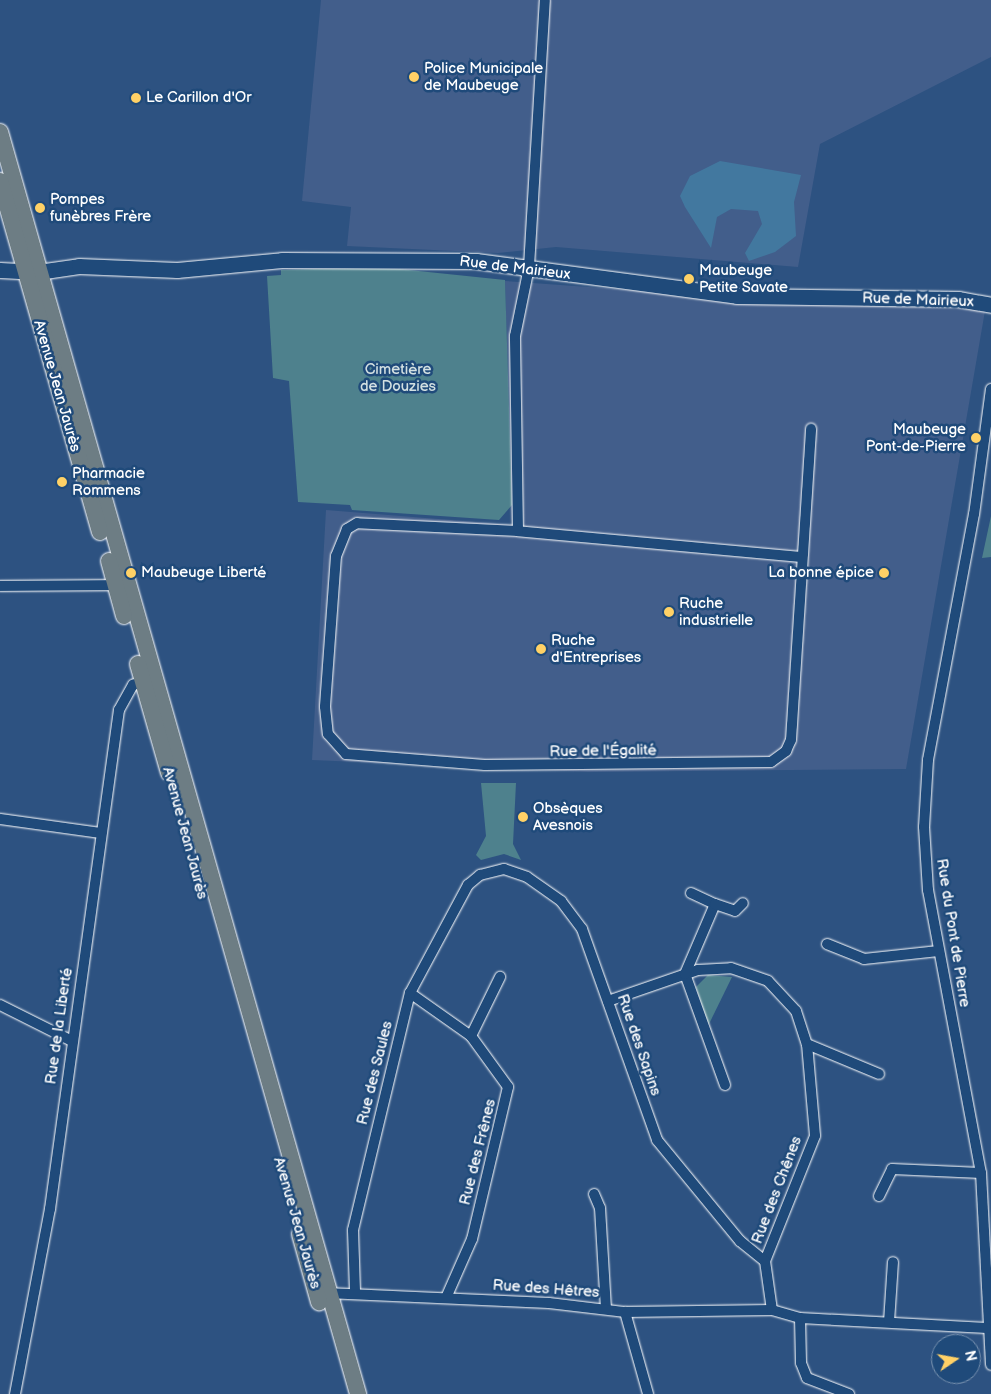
<!DOCTYPE html>
<meta charset="utf-8">
<style>
body{margin:0}
#map{position:relative;width:991px;height:1394px;overflow:hidden;background:#2d5281;font-family:"Balsamiq Sans",sans-serif}
div>[style]{position:absolute}
.built>*{inset:0;background:#425e8b}
.green>*{inset:0;background:#4e818d}
.water>*{inset:0;background:#42789f}
.roads{filter:drop-shadow(0 0 1px #fff) drop-shadow(0 0 1px #fff)}
.street>*{height:10px;margin:-5px;padding:0 5px;transform-origin:5px;border-radius:5px;background:#1f4a7a}
.secondary>*{height:15px;margin:-7.5px;padding:0 7.5px;transform-origin:7.5px;border-radius:7.5px;background:#1f4a7a}
.primary>*{height:16px;margin:-8px;padding:0 8px;transform-origin:8px;border-radius:8px;background:#6d7d84}
.dots>*{width:14px;height:14px;translate:-50% -50%;box-sizing:border-box;border:2px solid #1f4a7a;border-radius:50%}
span{translate:-50% -50%;white-space:nowrap;text-align:center;line-height:1.15;-webkit-text-stroke:5px #1f4a7a;paint-order:stroke}
.poi-label{font-size:15px;color:#fff}
.left{translate:0 -50%;text-align:left}
.right{translate:-100% -50%;text-align:right}
.street-label{font-size:15px;color:#fff}
.park-label{font-size:15px;color:#d3e0e2}
.north{position:absolute;left:931px;top:1334px;width:50px;height:50px;box-sizing:border-box;background:#1f4a7a;border:1px solid #7992af;border-radius:50%;rotate:78deg;font-size:14px;font-weight:700;line-height:20px;text-align:center;color:#fff}
.north::after{content:'';display:block;margin:auto;width:18px;height:22px;background:#ffd166;clip-path:polygon(50% 0,100% 100%,50% 72%,0 100%)}
</style>
<div id="map">
<div class="built">
<i style="clip-path:polygon(321px 0,991px 0,991px 57px,820px 144px,798px 267px,556px 247px,498px 253px,347px 246px,351px 207px,302px 201px)"></i>
<i style="clip-path:polygon(505px 281px,742px 298px,986px 305px,906px 769px,588px 772px,312px 760px,326px 510px,512px 525px)"></i>
</div>
<div class="green">
<i style="clip-path:polygon(380px 267px,505px 280px,512px 505px,499px 520px,352px 510px,350px 505px,298px 502px,289px 381px,273px 378px,267px 276px,281px 275px,281px 270px)"></i>
<i style="clip-path:polygon(991px 516px,991px 557px,982px 558px)"></i>
<i style="clip-path:polygon(481px 783px,516px 783px,513px 844px,521px 860px,504px 854px,481px 860px,476px 855px,486px 836px)"></i>
<i style="clip-path:polygon(708px 975px,732px 977px,708px 1026px,696px 987px)"></i>
</div>
<div class="water">
<i style="clip-path:polygon(720px 161px,801px 175px,794px 202px,796px 236px,775px 252px,749px 261px,745px 253px,762px 224px,758px 211px,731px 209px,717px 217px,711px 248px,685px 207px,680px 196px,690px 176px)"></i>
</div>
<div class="roads">
<div class="street">
<i style="left:991px;top:389px;width:126px;rotate:97.7deg"></i>
<i style="left:974px;top:514px;width:250px;rotate:100.6deg"></i>
<i style="left:928px;top:760px;width:67px;rotate:93.4deg"></i>
<i style="left:924px;top:827px;width:63px;rotate:86.4deg"></i>
<i style="left:928px;top:890px;width:288px;rotate:79.4deg"></i>
<i style="left:981px;top:1173px;width:192px;rotate:87deg"></i>
<i style="left:518px;top:531px;width:195px;rotate:-90.9deg"></i>
<i style="left:515px;top:336px;width:70px;rotate:-78.5deg"></i>
<i style="left:529px;top:267px;width:267px;rotate:-86.6deg"></i>
<i style="left:801px;top:557px;width:284px;rotate:-174.8deg"></i>
<i style="left:518px;top:531px;width:161px;rotate:-177.2deg"></i>
<i style="left:357px;top:523px;width:12px;rotate:149deg"></i>
<i style="left:347px;top:529px;width:29px;rotate:112deg"></i>
<i style="left:336px;top:556px;width:151px;rotate:94.2deg"></i>
<i style="left:325px;top:707px;width:27px;rotate:84deg"></i>
<i style="left:328px;top:734px;width:27px;rotate:48deg"></i>
<i style="left:346px;top:754px;width:139px;rotate:4.5deg"></i>
<i style="left:485px;top:765px;width:286px;rotate:-0.6deg"></i>
<i style="left:771px;top:762px;width:19px;rotate:-36deg"></i>
<i style="left:786px;top:751px;width:12px;rotate:-66deg"></i>
<i style="left:791px;top:740px;width:312px;rotate:-86.3deg"></i>
<i style="left:0;top:586px;width:121px;rotate:-0.5deg"></i>
<i style="left:0;top:819px;width:102px;rotate:7.9deg"></i>
<i style="left:691px;top:893px;width:26px;rotate:25deg"></i>
<i style="left:827px;top:944px;width:40px;rotate:22deg"></i>
<i style="left:864px;top:959px;width:75px;rotate:-6.1deg"></i>
<i style="left:410px;top:993px;width:75px;rotate:35.2deg"></i>
<i style="left:471px;top:1036px;width:63px;rotate:54deg"></i>
<i style="left:508px;top:1087px;width:156px;rotate:103.3deg"></i>
<i style="left:472px;top:1239px;width:64px;rotate:113.8deg"></i>
<i style="left:608px;top:1001px;width:95px;rotate:-19deg"></i>
<i style="left:698px;top:970px;width:33px;rotate:-3deg"></i>
<i style="left:731px;top:968px;width:39px;rotate:19deg"></i>
<i style="left:768px;top:981px;width:41px;rotate:47deg"></i>
<i style="left:796px;top:1011px;width:35px;rotate:72deg"></i>
<i style="left:807px;top:1044px;width:92px;rotate:85deg"></i>
<i style="left:815px;top:1136px;width:135px;rotate:111.8deg"></i>
<i style="left:0;top:1005px;width:80px;rotate:26.6deg"></i>
<i style="left:471px;top:1036px;width:66px;rotate:-63.8deg"></i>
<i style="left:807px;top:1044px;width:78px;rotate:22.6deg"></i>
<i style="left:725px;top:1085px;width:118px;rotate:-109.8deg"></i>
<i style="left:685px;top:974px;width:76px;rotate:-66.8deg"></i>
<i style="left:715px;top:904px;width:21px;rotate:19deg"></i>
<i style="left:735px;top:911px;width:11px;rotate:-45deg"></i>
<i style="left:594px;top:1194px;width:15px;rotate:67deg"></i>
<i style="left:600px;top:1208px;width:100px;rotate:86.6deg"></i>
<i style="left:879px;top:1196px;width:30px;rotate:-64deg"></i>
<i style="left:892px;top:1169px;width:89px;rotate:2.6deg"></i>
<i style="left:765px;top:1261px;width:49px;rotate:81.9deg"></i>
<i style="left:355px;top:1291px;width:61px;rotate:-91.9deg"></i>
<i style="left:353px;top:1230px;width:244px;rotate:-76.5deg"></i>
<i style="left:410px;top:993px;width:123px;rotate:-61.8deg"></i>
<i style="left:468px;top:885px;width:16px;rotate:-40deg"></i>
<i style="left:480px;top:875px;width:25px;rotate:-14deg"></i>
<i style="left:504px;top:869px;width:24px;rotate:19deg"></i>
<i style="left:527px;top:877px;width:42px;rotate:35.2deg"></i>
<i style="left:561px;top:901px;width:35px;rotate:53deg"></i>
<i style="left:582px;top:929px;width:224px;rotate:70.4deg"></i>
<i style="left:657px;top:1140px;width:131px;rotate:50.6deg"></i>
<i style="left:740px;top:1241px;width:32px;rotate:39deg"></i>
<i style="left:326px;top:1293px;width:223px;rotate:2.6deg"></i>
<i style="left:549px;top:1303px;width:77px;rotate:6.8deg"></i>
<i style="left:625px;top:1312px;width:147px;rotate:-0.8deg"></i>
<i style="left:772px;top:1310px;width:29px;rotate:16deg"></i>
<i style="left:800px;top:1318px;width:187px;rotate:3.1deg"></i>
<i style="left:625px;top:1312px;width:85px;rotate:74.3deg"></i>
<i style="left:800px;top:1318px;width:45px;rotate:88.7deg"></i>
<i style="left:801px;top:1363px;width:16px;rotate:68deg"></i>
<i style="left:807px;top:1378px;width:45px;rotate:20.9deg"></i>
<i style="left:889px;top:1322px;width:60px;rotate:-86.2deg"></i>
<i style="left:15px;top:1394px;width:188px;rotate:-79.3deg"></i>
<i style="left:50px;top:1209px;width:504px;rotate:-82.13deg"></i>
<i style="left:119px;top:710px;width:29px;rotate:-61deg"></i>
<i style="left:133px;top:685px;width:15px;rotate:-20deg"></i>
</div>
<div class="secondary">
<i style="left:0;top:270px;width:38px;rotate:3deg"></i>
<i style="left:38px;top:272px;width:41px;rotate:-8.3deg"></i>
<i style="left:79px;top:266px;width:98px;rotate:2.3deg"></i>
<i style="left:177px;top:270px;width:105px;rotate:-5.4deg"></i>
<i style="left:282px;top:260px;width:194px;rotate:0.3deg"></i>
<i style="left:476px;top:261px;width:263px;rotate:7.6deg"></i>
<i style="left:737px;top:296px;width:221px;rotate:0.8deg"></i>
<i style="left:958px;top:299px;width:34px;rotate:10deg"></i>
</div>
<div class="primary">
<i style="left:0;top:132px;width:1312px;rotate:74.16deg"></i>
<i style="left:0;top:181px;width:365px;rotate:74.1deg"></i>
<i style="left:109px;top:561px;width:57px;rotate:74.7deg"></i>
<i style="left:138px;top:664px;width:113px;rotate:74.1deg"></i>
<i style="left:300px;top:1234px;width:71px;rotate:74.4deg"></i>
</div>
</div>
<div class="dots">
<i style="left:414px;top:77px;background:#ffd166"></i>
<i style="left:136px;top:98px;background:#ffd166"></i>
<i style="left:40px;top:208px;background:#ffd166"></i>
<i style="left:689px;top:279px;background:#ffd166"></i>
<i style="left:976px;top:438px;background:#ffd166"></i>
<i style="left:62px;top:482px;background:#ffd166"></i>
<i style="left:131px;top:573px;background:#ffd166"></i>
<i style="left:884px;top:573px;background:#ffd166"></i>
<i style="left:669px;top:612px;background:#ffd166"></i>
<i style="left:541px;top:649px;background:#ffd166"></i>
<i style="left:523px;top:817px;background:#ffd166"></i>
</div>
<div class="poi-label">
<span class="left" style="left:424px;top:77px">Police Municipale<br>de Maubeuge</span>
<span class="left" style="left:146px;top:98px">Le Carillon d'Or</span>
<span class="left" style="left:50px;top:208px">Pompes<br>funèbres Frère</span>
<span class="left" style="left:699px;top:279px">Maubeuge<br>Petite Savate</span>
<span class="right" style="left:966px;top:438px">Maubeuge<br>Pont-de-Pierre</span>
<span class="left" style="left:72px;top:482px">Pharmacie<br>Rommens</span>
<span class="left" style="left:141px;top:573px">Maubeuge Liberté</span>
<span class="right" style="left:874px;top:573px">La bonne épice</span>
<span class="left" style="left:679px;top:612px">Ruche<br>industrielle</span>
<span class="left" style="left:551px;top:649px">Ruche<br>d'Entreprises</span>
<span class="left" style="left:533px;top:817px">Obsèques<br>Avesnois</span>
</div>
<div class="street-label">
<span style="left:515px;top:268px;rotate:7deg">Rue de Mairieux</span>
<span style="left:918px;top:300px;rotate:2deg">Rue de Mairieux</span>
<span style="left:57px;top:386px;rotate:74deg">Avenue Jean Jaurès</span>
<span style="left:603px;top:751px;rotate:-1deg">Rue de l'Égalité</span>
<span style="left:185px;top:833px;rotate:75deg">Avenue Jean Jaurès</span>
<span style="left:953px;top:933px;rotate:81deg">Rue du Pont de Pierre</span>
<span style="left:59px;top:1026px;rotate:-82deg">Rue de la Liberté</span>
<span style="left:639px;top:1045px;rotate:71deg">Rue des Sapins</span>
<span style="left:375px;top:1073px;rotate:-76deg">Rue des Saules</span>
<span style="left:478px;top:1152px;rotate:-76deg">Rue des Frênes</span>
<span style="left:777px;top:1190px;rotate:-69deg">Rue des Chênes</span>
<span style="left:297px;top:1223px;rotate:74deg">Avenue Jean Jaurès</span>
<span style="left:546px;top:1289px;rotate:4deg">Rue des Hêtres</span>
</div>
<div class="park-label">
<span style="left:398px;top:378px">Cimetière<br>de Douzies</span>
</div>
<div class="north">N</div>
</div>
